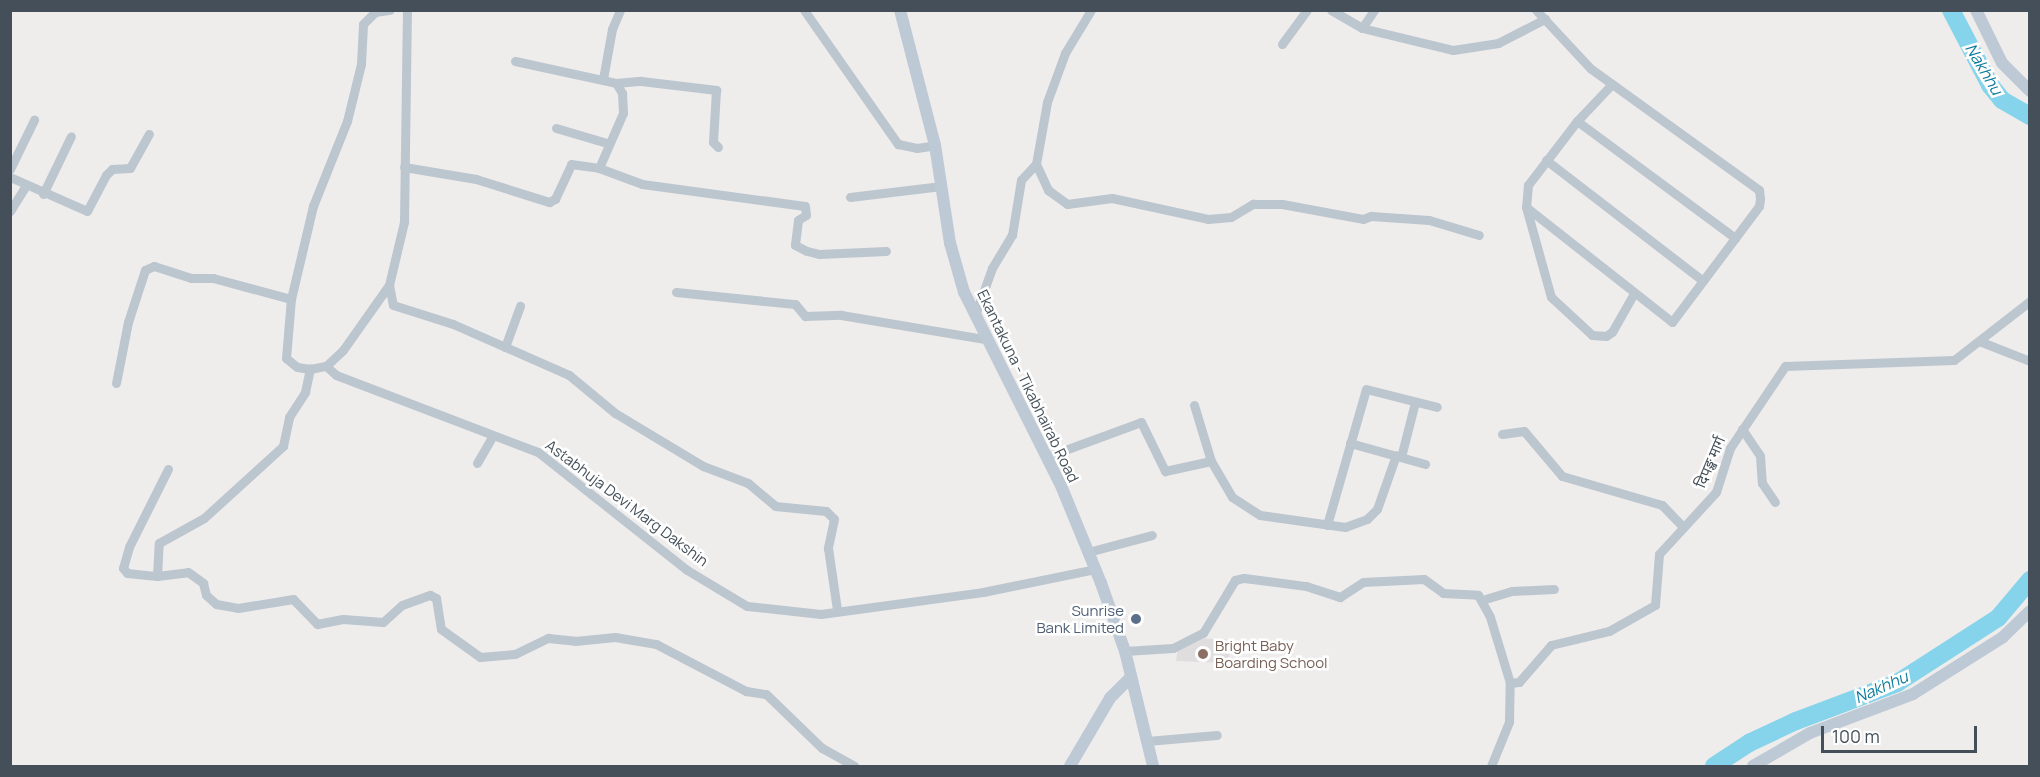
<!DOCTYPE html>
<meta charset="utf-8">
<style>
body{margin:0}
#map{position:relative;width:2040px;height:777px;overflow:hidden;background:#efecec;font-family:Manrope,"Noto Sans Devanagari",sans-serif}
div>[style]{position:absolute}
.education>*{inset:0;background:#e0ddde}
.river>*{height:18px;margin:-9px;padding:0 9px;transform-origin:9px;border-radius:9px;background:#86d4eb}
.street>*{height:9px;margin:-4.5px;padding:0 4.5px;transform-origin:4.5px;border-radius:4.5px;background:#bcc6cf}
.secondary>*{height:12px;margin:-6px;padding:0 6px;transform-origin:6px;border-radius:6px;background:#bec9d6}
.dots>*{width:16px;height:16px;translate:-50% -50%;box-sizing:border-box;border:3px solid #fff;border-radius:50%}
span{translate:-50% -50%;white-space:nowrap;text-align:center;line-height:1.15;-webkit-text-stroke:5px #fff;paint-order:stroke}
.street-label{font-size:15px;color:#444f59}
.service-label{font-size:15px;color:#4e5e75}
.right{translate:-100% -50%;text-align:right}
.education-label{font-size:15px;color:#785e54}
.left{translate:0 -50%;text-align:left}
.water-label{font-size:16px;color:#0c7c9e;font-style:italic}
.frame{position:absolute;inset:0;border:12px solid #444f59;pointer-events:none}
.scale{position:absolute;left:1821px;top:726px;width:156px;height:27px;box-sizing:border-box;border:3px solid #444f59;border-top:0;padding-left:8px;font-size:18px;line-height:21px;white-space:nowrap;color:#444f59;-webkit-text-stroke:4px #fff;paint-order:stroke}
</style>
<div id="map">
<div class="education">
<i style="clip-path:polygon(1198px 638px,1230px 640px,1229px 663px,1176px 661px,1178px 647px)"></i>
</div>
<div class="river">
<i style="left:1951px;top:10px;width:85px;rotate:62.5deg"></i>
<i style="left:1990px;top:85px;width:19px;rotate:51deg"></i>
<i style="left:2002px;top:100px;width:32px;rotate:30deg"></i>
<i style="left:1714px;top:766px;width:42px;rotate:-33.3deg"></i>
<i style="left:1749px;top:743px;width:52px;rotate:-25.1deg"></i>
<i style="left:1796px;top:721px;width:108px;rotate:-20.6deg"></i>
<i style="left:1897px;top:683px;width:120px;rotate:-32.8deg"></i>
<i style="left:1998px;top:618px;width:50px;rotate:-49.9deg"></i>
</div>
<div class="street">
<i style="left:804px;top:10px;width:164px;rotate:55deg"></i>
<i style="left:898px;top:144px;width:19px;rotate:12deg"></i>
<i style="left:917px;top:148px;width:18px;rotate:-9deg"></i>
<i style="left:1331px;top:10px;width:36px;rotate:30deg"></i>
<i style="left:1362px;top:28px;width:94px;rotate:13.6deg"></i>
<i style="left:1453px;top:50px;width:46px;rotate:-8.8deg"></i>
<i style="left:1498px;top:43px;width:53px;rotate:-27.1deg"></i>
<i style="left:1362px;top:28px;width:22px;rotate:-56deg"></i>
<i style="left:1282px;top:44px;width:42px;rotate:-53.7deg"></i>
<i style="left:515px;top:61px;width:103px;rotate:12.3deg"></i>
<i style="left:616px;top:83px;width:12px;rotate:59deg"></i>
<i style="left:622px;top:93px;width:20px;rotate:87deg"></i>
<i style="left:623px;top:113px;width:60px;rotate:113.6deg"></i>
<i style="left:599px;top:168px;width:46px;rotate:20.4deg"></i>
<i style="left:642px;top:184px;width:164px;rotate:7.7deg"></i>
<i style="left:805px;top:206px;width:9px;rotate:84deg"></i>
<i style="left:806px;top:215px;width:9px;rotate:148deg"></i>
<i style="left:798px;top:220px;width:25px;rotate:97deg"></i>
<i style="left:795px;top:245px;width:13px;rotate:27deg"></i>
<i style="left:807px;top:251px;width:12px;rotate:14deg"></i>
<i style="left:819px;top:254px;width:67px;rotate:-2.6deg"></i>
<i style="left:603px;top:79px;width:51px;rotate:-79.8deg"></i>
<i style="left:612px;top:29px;width:21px;rotate:-67deg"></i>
<i style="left:616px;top:83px;width:25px;rotate:-5deg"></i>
<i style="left:641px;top:81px;width:76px;rotate:6.8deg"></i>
<i style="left:716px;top:90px;width:52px;rotate:93.3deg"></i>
<i style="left:713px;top:142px;width:7px;rotate:45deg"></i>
<i style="left:1612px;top:84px;width:51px;rotate:133.4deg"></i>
<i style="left:1577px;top:121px;width:81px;rotate:127.4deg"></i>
<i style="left:1528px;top:185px;width:22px;rotate:95deg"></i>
<i style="left:1526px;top:207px;width:93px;rotate:74.5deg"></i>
<i style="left:1551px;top:297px;width:56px;rotate:42.8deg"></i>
<i style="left:1592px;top:335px;width:14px;rotate:4deg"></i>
<i style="left:1606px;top:336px;width:7px;rotate:-34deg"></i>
<i style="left:1612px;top:332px;width:43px;rotate:-60.4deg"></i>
<i style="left:1577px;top:121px;width:197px;rotate:36.5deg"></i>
<i style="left:556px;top:128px;width:53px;rotate:16.4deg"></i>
<i style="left:1546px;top:160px;width:198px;rotate:37.6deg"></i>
<i style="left:1036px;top:164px;width:29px;rotate:65deg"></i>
<i style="left:1048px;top:190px;width:24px;rotate:36deg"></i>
<i style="left:1067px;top:204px;width:45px;rotate:-7.6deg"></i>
<i style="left:1112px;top:198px;width:98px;rotate:12.3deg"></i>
<i style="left:1208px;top:219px;width:23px;rotate:-5deg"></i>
<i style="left:1231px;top:217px;width:26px;rotate:-31deg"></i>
<i style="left:1253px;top:204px;width:29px"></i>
<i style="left:1282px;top:204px;width:82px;rotate:10.5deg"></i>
<i style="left:1363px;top:219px;width:9px;rotate:-21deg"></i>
<i style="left:1371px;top:216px;width:58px;rotate:3.9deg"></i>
<i style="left:1429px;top:220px;width:52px;rotate:16.7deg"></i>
<i style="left:404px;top:167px;width:73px;rotate:9.5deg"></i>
<i style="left:476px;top:179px;width:77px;rotate:17.5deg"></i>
<i style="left:549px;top:202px;width:7px;rotate:-27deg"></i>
<i style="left:555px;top:199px;width:38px;rotate:-65deg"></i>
<i style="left:571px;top:164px;width:28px;rotate:8deg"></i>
<i style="left:10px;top:169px;width:55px;rotate:-63.9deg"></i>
<i style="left:10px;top:177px;width:84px;rotate:23.8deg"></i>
<i style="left:87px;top:211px;width:41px;rotate:-62.2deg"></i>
<i style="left:106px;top:175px;width:8px;rotate:-45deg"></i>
<i style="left:112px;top:169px;width:18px;rotate:-3deg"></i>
<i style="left:130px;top:168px;width:39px;rotate:-61deg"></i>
<i style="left:43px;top:194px;width:64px;rotate:-64.2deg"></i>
<i style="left:850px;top:197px;width:92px;rotate:-6.9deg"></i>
<i style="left:1526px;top:207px;width:186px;rotate:38.2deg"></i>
<i style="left:1672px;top:322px;width:145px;rotate:-53.1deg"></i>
<i style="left:1759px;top:206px;width:7px;rotate:-82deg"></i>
<i style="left:1760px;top:199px;width:9px;rotate:-96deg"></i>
<i style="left:1759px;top:190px;width:207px;rotate:-144.2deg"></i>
<i style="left:1591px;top:69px;width:81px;rotate:-133deg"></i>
<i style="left:10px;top:211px;width:31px;rotate:-58deg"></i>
<i style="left:389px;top:285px;width:20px;rotate:79deg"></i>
<i style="left:393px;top:305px;width:63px;rotate:17.6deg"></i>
<i style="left:453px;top:324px;width:127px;rotate:23.7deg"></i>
<i style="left:569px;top:375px;width:60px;rotate:39.6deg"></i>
<i style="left:615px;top:413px;width:103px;rotate:31.1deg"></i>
<i style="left:703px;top:466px;width:48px;rotate:20.7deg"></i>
<i style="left:748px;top:483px;width:35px;rotate:40deg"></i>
<i style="left:775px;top:506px;width:51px;rotate:5.6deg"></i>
<i style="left:826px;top:511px;width:11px;rotate:45deg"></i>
<i style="left:834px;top:519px;width:30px;rotate:102deg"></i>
<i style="left:828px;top:548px;width:63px;rotate:81.7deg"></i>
<i style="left:676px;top:292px;width:120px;rotate:5.8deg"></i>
<i style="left:795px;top:304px;width:16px;rotate:50deg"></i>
<i style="left:805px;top:316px;width:36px;rotate:-2deg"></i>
<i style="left:841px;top:315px;width:146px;rotate:9.5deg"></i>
<i style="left:975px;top:315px;width:50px;rotate:-70.1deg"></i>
<i style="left:992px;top:268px;width:39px;rotate:-59deg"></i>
<i style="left:1012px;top:235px;width:56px;rotate:-80.7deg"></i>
<i style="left:1021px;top:180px;width:22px;rotate:-47deg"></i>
<i style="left:1036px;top:164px;width:63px;rotate:-79.9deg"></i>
<i style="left:1047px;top:102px;width:52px;rotate:-69.8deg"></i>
<i style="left:1065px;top:53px;width:50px;rotate:-58.8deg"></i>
<i style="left:1979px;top:341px;width:55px;rotate:21.4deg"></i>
<i style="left:505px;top:347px;width:44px;rotate:-69.9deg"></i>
<i style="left:326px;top:366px;width:13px;rotate:42deg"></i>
<i style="left:336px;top:375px;width:216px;rotate:20.9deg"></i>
<i style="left:538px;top:452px;width:190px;rotate:38.4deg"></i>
<i style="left:687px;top:570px;width:70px;rotate:31deg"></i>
<i style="left:747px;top:606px;width:74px;rotate:6.2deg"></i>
<i style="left:821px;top:614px;width:163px;rotate:-7.7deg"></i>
<i style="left:983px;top:592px;width:114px;rotate:-11.6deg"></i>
<i style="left:310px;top:369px;width:13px;rotate:-171deg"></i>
<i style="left:297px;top:367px;width:14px;rotate:-141deg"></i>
<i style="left:286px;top:358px;width:59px;rotate:-85.2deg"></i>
<i style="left:291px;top:299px;width:96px;rotate:-76.7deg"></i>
<i style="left:313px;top:206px;width:92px;rotate:-68.2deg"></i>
<i style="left:347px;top:121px;width:59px;rotate:-76.2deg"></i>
<i style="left:361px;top:64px;width:40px;rotate:-87.1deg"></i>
<i style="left:363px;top:24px;width:17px;rotate:-45deg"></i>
<i style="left:375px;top:12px;width:15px;rotate:-8deg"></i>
<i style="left:116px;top:383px;width:62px;rotate:-78.9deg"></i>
<i style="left:128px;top:322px;width:55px;rotate:-71.9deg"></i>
<i style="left:145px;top:270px;width:10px;rotate:-24deg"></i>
<i style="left:154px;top:266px;width:39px;rotate:18deg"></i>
<i style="left:191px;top:278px;width:22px"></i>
<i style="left:213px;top:278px;width:81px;rotate:15.1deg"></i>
<i style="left:1194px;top:405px;width:59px;rotate:73.1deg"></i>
<i style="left:1211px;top:461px;width:42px;rotate:59.7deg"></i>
<i style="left:1232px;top:497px;width:33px;rotate:33deg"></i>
<i style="left:1260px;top:515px;width:86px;rotate:8deg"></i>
<i style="left:1345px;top:527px;width:23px;rotate:-20deg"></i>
<i style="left:1367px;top:519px;width:14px;rotate:-45deg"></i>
<i style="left:1377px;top:509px;width:57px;rotate:-70.6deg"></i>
<i style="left:1742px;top:429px;width:32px;rotate:56deg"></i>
<i style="left:1760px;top:456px;width:27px;rotate:86deg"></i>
<i style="left:1762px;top:483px;width:23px;rotate:56deg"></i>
<i style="left:1502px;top:434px;width:22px;rotate:-8deg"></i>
<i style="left:1524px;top:431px;width:59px;rotate:49.8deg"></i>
<i style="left:1562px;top:476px;width:104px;rotate:16.2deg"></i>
<i style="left:1662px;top:505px;width:30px;rotate:46deg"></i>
<i style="left:1350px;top:443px;width:78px;rotate:15.6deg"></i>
<i style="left:1046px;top:457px;width:101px;rotate:-20.2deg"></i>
<i style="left:1141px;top:422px;width:55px;rotate:63.9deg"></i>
<i style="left:1165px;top:471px;width:47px;rotate:-12.3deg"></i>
<i style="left:1401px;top:457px;width:57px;rotate:-75.7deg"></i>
<i style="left:477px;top:463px;width:30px;rotate:-60deg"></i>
<i style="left:168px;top:469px;width:87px;rotate:116.6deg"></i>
<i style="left:129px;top:547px;width:22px;rotate:106deg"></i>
<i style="left:123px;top:568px;width:6px;rotate:51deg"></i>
<i style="left:127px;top:573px;width:30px;rotate:6deg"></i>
<i style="left:157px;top:576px;width:31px;rotate:-7deg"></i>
<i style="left:188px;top:572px;width:19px;rotate:36deg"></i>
<i style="left:203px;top:583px;width:12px;rotate:76deg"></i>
<i style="left:206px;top:595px;width:13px;rotate:42deg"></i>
<i style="left:216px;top:604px;width:22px;rotate:10deg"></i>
<i style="left:238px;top:608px;width:56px;rotate:-9.3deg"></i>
<i style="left:293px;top:599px;width:35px;rotate:46deg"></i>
<i style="left:317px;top:624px;width:26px;rotate:-11deg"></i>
<i style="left:343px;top:619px;width:40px;rotate:4.3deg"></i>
<i style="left:383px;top:622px;width:25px;rotate:-42deg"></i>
<i style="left:402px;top:605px;width:30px;rotate:-20deg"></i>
<i style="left:430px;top:595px;width:7px;rotate:27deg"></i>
<i style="left:436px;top:598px;width:31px;rotate:81deg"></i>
<i style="left:441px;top:629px;width:48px;rotate:35.7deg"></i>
<i style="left:480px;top:657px;width:35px;rotate:-5deg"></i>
<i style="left:515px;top:654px;width:37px;rotate:-26deg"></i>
<i style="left:548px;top:638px;width:27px;rotate:6deg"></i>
<i style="left:575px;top:641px;width:40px;rotate:-5.7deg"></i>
<i style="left:615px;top:637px;width:42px;rotate:9.7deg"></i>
<i style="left:656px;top:644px;width:102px;rotate:27.6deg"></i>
<i style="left:746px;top:691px;width:20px;rotate:9deg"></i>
<i style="left:766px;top:694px;width:78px;rotate:44deg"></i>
<i style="left:822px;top:748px;width:37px;rotate:29deg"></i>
<i style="left:1327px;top:525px;width:141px;rotate:-74deg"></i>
<i style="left:1366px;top:389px;width:73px;rotate:14.2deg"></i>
<i style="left:1088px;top:552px;width:66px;rotate:-14.9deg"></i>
<i style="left:157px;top:576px;width:33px;rotate:-87deg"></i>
<i style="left:159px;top:543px;width:51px;rotate:-29.1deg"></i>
<i style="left:204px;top:518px;width:107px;rotate:-42.3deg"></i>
<i style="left:283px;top:446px;width:30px;rotate:-78deg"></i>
<i style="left:289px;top:417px;width:30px;rotate:-57deg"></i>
<i style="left:305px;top:392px;width:24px;rotate:-78deg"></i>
<i style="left:310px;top:369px;width:16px;rotate:-11deg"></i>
<i style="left:326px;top:366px;width:23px;rotate:-43deg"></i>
<i style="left:343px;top:350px;width:80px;rotate:-54.7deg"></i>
<i style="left:389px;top:285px;width:65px;rotate:-76.6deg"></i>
<i style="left:404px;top:222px;width:211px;rotate:-89.2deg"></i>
<i style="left:1482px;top:600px;width:31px;rotate:-17deg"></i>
<i style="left:1512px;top:591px;width:42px;rotate:-2.7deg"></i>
<i style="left:1125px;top:651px;width:48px;rotate:-3.6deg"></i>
<i style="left:1173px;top:648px;width:34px;rotate:-27deg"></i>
<i style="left:1203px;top:633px;width:62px;rotate:-58.9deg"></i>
<i style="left:1235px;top:580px;width:9px;rotate:-13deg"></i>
<i style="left:1244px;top:578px;width:63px;rotate:7.4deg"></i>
<i style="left:1306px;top:586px;width:36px;rotate:18deg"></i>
<i style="left:1340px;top:597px;width:27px;rotate:-33deg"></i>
<i style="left:1363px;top:582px;width:61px;rotate:-2.8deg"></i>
<i style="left:1424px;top:579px;width:24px;rotate:36deg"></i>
<i style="left:1443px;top:593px;width:35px;rotate:3deg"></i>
<i style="left:1478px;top:595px;width:25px;rotate:61deg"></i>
<i style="left:1490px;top:617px;width:69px;rotate:73.1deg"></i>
<i style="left:1147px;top:741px;width:70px;rotate:-4.9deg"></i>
<i style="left:1491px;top:766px;width:48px;rotate:-67.8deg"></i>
<i style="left:1509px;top:722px;width:39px;rotate:-89deg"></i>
<i style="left:1510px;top:683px;width:9px;rotate:-6deg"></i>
<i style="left:1519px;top:682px;width:49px;rotate:-49.1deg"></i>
<i style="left:1551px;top:645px;width:60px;rotate:-13.6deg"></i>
<i style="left:1609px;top:631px;width:53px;rotate:-29.5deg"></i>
<i style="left:1655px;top:605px;width:51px;rotate:-85.5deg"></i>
<i style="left:1659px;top:554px;width:84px;rotate:-47.4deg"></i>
<i style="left:1716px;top:492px;width:46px;rotate:-72.3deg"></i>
<i style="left:1730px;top:448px;width:99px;rotate:-56.1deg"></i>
<i style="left:1785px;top:366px;width:169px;rotate:-2deg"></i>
<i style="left:1954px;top:360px;width:96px;rotate:-37.8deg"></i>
</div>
<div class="secondary">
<i style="left:900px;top:10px;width:139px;rotate:75.5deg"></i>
<i style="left:935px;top:145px;width:99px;rotate:81.3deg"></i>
<i style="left:950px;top:243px;width:51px;rotate:74.1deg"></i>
<i style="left:964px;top:292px;width:219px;rotate:63.4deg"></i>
<i style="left:1062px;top:488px;width:103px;rotate:67.7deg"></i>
<i style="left:1101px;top:583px;width:72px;rotate:70.6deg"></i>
<i style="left:1125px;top:651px;width:118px;rotate:76.3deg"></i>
<i style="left:1976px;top:10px;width:59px;rotate:63.9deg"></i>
<i style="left:2002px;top:63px;width:40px;rotate:45deg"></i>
<i style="left:1070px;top:766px;width:79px;rotate:-59.5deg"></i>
<i style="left:1110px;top:698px;width:30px;rotate:-45deg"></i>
<i style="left:1753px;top:766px;width:66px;rotate:-30.1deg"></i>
<i style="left:1810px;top:733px;width:110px;rotate:-20.7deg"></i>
<i style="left:1913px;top:694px;width:107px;rotate:-32.3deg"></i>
<i style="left:2003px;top:637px;width:37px;rotate:-44deg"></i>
</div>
<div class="dots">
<i style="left:1136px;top:619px;background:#5c6f8a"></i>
<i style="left:1203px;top:654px;background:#8d6e63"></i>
</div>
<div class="street-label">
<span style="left:1028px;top:386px;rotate:64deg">Ekantakuna - Tikabhairab Road</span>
<span style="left:1710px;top:462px;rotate:-67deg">दिपङ्ख मार्ग</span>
<span style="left:627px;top:503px;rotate:37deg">Astabhuja Devi Marg Dakshin</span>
</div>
<div class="service-label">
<span class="right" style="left:1124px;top:619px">Sunrise<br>Bank Limited</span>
</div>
<div class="education-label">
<span class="left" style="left:1215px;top:654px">Bright Baby<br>Boarding School</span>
</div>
<div class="water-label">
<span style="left:1984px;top:69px;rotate:59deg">Nakhhu</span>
<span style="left:1881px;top:687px;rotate:-24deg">Nakhhu</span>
</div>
<div class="frame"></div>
<div class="scale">100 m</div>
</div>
